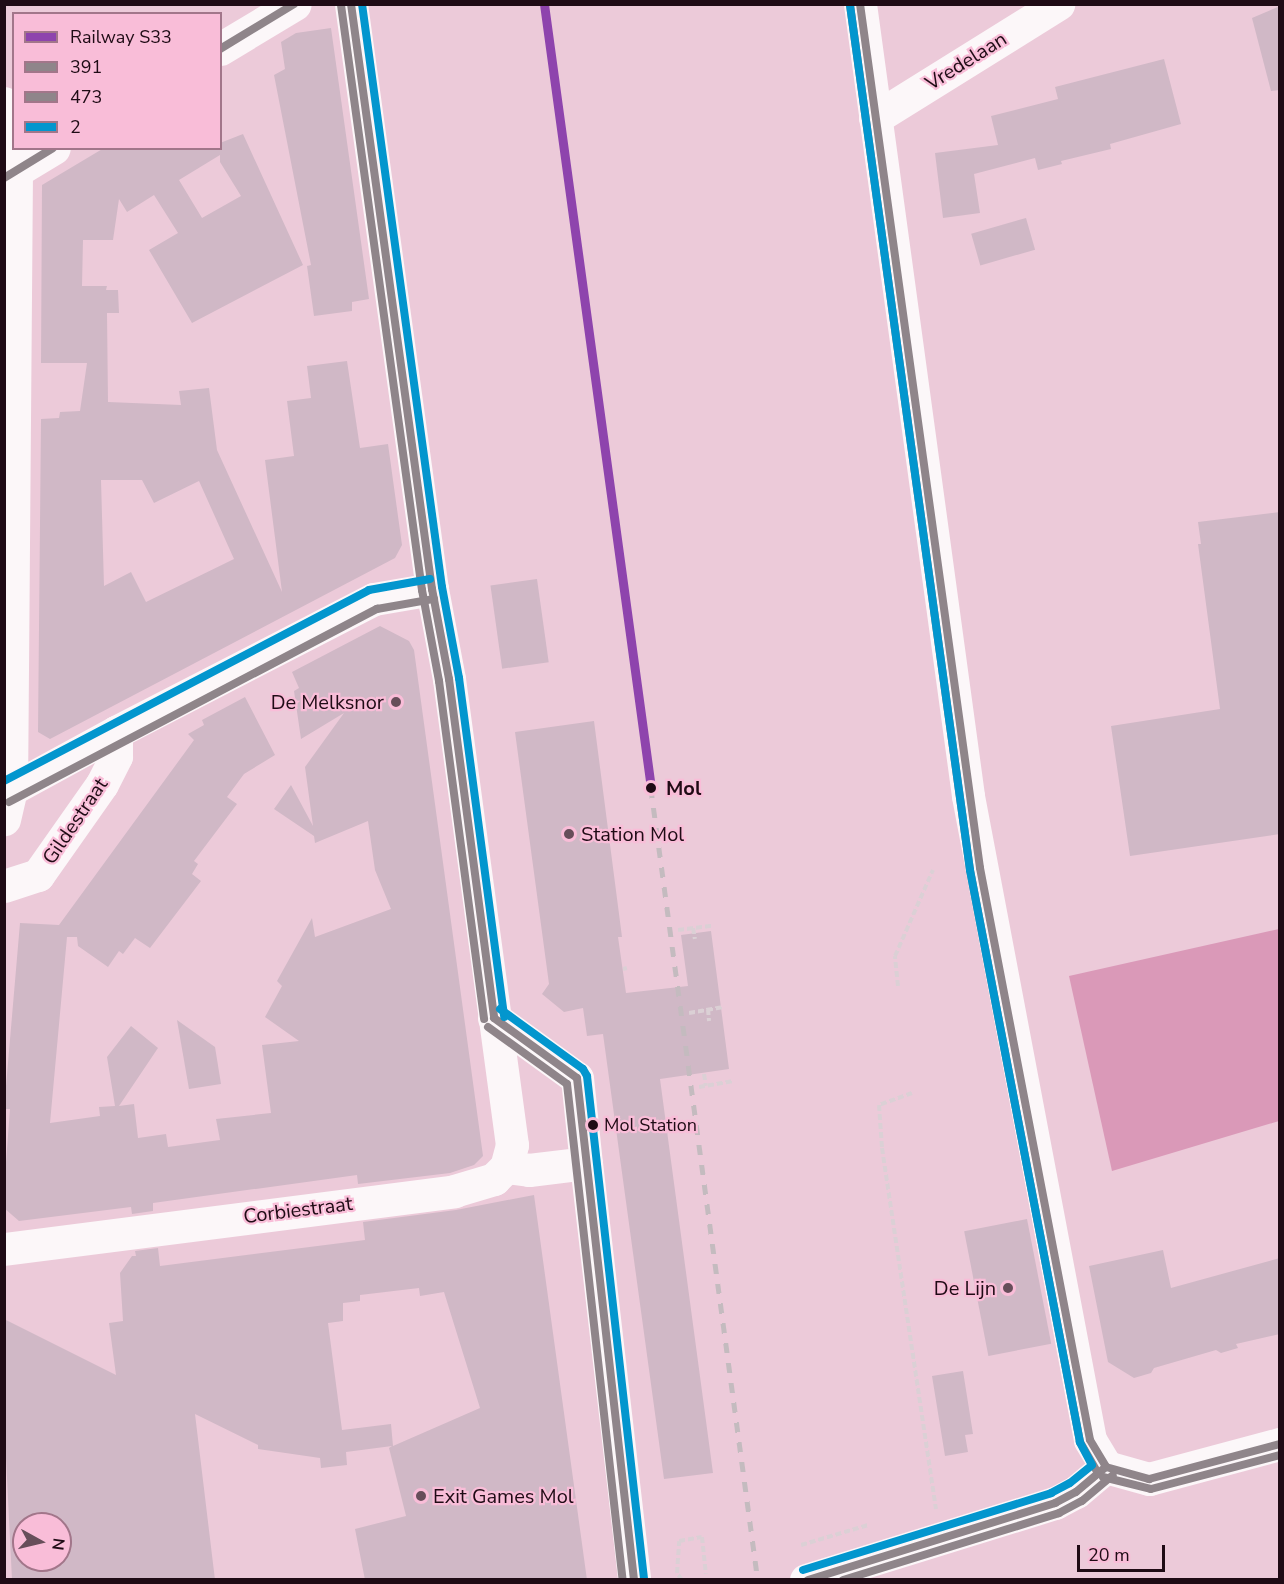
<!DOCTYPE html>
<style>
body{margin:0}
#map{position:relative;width:1284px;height:1584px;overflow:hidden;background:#eccad9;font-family:"Nunito Sans",sans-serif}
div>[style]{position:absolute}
.water>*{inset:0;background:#da99b8}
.building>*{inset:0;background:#d0b8c6;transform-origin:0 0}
.path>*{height:4px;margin-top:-2px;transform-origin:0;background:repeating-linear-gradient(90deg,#dbd0d5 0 6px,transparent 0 9px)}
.street>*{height:33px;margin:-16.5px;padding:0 16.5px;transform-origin:16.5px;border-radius:16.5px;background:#fcf7f9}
.secondary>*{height:33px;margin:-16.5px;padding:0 16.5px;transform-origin:16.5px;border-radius:16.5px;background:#fcf7f9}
.primary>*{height:33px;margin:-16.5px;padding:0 16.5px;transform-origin:16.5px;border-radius:16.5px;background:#fcf7f9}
.rail>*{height:4.5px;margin-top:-2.25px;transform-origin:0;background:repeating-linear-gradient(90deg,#c4bbbf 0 10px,transparent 0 20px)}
.bus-1>*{height:8px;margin:-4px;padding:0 4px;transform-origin:4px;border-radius:4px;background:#8f858a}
.bus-2>*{height:8px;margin:-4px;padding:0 4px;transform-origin:4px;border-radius:4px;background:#8f858a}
.bus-3>*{height:8px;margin:-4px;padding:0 4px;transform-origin:4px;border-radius:4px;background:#0396ce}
.rail-1>*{height:9px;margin:-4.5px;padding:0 4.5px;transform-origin:4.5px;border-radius:4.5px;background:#8e44ad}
.dots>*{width:16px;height:16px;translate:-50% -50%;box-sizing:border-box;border:3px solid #f9bdd8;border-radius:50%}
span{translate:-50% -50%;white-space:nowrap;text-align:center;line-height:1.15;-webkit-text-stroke:4.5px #f9bdd8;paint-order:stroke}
.bus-label{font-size:18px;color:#1f0b15}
.left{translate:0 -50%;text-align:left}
.street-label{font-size:20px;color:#1f0b15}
.poi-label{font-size:20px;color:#1f0b15}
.right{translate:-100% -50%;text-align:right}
.stop-label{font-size:20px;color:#1f0b15;font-weight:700}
.frame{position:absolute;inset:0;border:6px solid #1f0b15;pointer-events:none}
.legend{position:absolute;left:12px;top:12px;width:210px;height:138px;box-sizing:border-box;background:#f9bdd8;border:2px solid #a2768a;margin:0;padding:8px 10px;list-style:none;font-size:18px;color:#1f0b15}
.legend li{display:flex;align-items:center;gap:12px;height:30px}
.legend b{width:30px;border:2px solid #a2768a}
.north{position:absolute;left:12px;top:1512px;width:60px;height:60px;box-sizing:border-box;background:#f9bdd8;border:2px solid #a2768a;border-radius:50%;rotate:98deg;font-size:16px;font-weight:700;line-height:24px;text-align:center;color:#1f0b15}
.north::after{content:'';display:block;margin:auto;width:21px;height:27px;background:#674e5a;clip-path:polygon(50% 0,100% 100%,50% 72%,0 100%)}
.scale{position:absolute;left:1077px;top:1545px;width:88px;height:27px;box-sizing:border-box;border:3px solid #1f0b15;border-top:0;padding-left:8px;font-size:18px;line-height:21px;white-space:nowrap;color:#1f0b15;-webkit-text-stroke:4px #f9bdd8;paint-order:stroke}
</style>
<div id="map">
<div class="water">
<i style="clip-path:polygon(1279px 929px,1279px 1121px,1112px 1171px,1069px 976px)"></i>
</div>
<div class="building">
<i style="clip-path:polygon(1280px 6px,1280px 90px,1271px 91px,1252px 18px)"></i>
<i style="clip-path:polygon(331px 28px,369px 299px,352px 302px,352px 311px,314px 316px,307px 266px,311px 265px,274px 75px,285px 69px,281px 42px,296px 33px)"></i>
<i style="clip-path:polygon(1164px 59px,1181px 124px,1110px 144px,1111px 149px,1061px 161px,1062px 164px,1038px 170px,1035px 158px,974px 174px,980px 213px,943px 218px,935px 153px,998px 145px,991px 116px,1058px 99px,1055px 87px)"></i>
<i style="clip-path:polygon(evenodd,243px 134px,303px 265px,192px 323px,149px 250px,178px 233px,154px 195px,127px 212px,119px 199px,113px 240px,83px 240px,82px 286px,107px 286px,106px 290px,118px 290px,119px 313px,107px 313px,108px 402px,181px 405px,179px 391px,209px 388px,217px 450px,282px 592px,265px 460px,294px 456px,287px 401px,311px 398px,307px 366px,347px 361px,360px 448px,388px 444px,402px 545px,395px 558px,50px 739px,38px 732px,41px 419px,59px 418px,60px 412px,80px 411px,87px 363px,41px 363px,42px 185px,104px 148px,220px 148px,220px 143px,243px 134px,220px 155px,220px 162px,241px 196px,202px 218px,179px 180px,220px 155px,243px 134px,101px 480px,142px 480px,154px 503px,199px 481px,234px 559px,146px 602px,131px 572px,104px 586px,101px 480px)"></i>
<i style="left:1026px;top:218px;width:33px;height:57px;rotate:74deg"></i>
<i style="clip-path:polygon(1280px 512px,1280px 834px,1130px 856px,1111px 726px,1220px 709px,1198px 544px,1201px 544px,1198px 522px)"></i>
<i style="left:537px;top:579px;width:84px;height:47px;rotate:82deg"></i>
<i style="clip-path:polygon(380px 626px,409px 641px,414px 650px,483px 1156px,474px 1165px,450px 1173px,358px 1184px,357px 1175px,153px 1203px,153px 1211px,132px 1214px,131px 1207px,19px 1221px,4px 1208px,4px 1189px,10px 1109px,5px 1109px,6px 1086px,20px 923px,59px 925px,194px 740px,188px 734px,204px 725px,202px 720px,245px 697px,275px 755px,244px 774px,227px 797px,237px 804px,194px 861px,198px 864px,192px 874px,201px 881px,150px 948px,135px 938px,123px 954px,119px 951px,108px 967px,78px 946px,77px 937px,67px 937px,50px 1123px,100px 1116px,99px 1107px,115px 1106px,107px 1057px,131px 1026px,158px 1048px,119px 1106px,134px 1104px,138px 1138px,166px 1134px,168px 1147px,220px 1140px,216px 1119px,271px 1113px,262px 1045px,299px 1041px,265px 1017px,282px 986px,277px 981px,312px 918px,315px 937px,391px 909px,375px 870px,368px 821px,315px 843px,314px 836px,274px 809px,291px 785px,313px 826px,305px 767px,344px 713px,301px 739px,294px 691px,299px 688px,292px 672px)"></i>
<i style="clip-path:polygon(594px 721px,622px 937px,618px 937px,626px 993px,688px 986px,681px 935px,711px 931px,729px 1069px,660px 1079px,713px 1473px,664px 1479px,603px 1034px,587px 1036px,583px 1008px,564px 1012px,542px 994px,549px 984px,515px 732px)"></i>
<i style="clip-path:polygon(177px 1020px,215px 1047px,221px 1084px,189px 1089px)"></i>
<i style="clip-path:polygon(evenodd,534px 1195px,587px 1580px,365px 1580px,355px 1529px,406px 1516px,389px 1448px,392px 1446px,346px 1452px,347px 1465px,321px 1468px,320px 1458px,258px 1449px,258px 1445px,195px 1414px,215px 1580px,12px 1580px,4px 1417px,4px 1319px,116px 1375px,109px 1323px,123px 1321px,120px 1273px,132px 1256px,136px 1256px,135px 1251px,158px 1248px,160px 1266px,365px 1240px,363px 1222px,456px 1210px,534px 1195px,419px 1288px,420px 1296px,444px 1292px,480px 1408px,393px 1446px,391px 1424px,342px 1430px,328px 1323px,343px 1321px,343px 1303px,360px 1301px,360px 1295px,419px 1288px,534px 1195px,24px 1524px,60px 1524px,60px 1560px,24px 1560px,24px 1524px)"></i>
<i style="left:1027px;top:1219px;width:127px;height:64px;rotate:79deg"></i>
<i style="clip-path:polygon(1163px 1250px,1171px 1288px,1280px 1258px,1280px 1334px,1236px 1344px,1238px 1348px,1221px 1353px,1216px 1350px,1154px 1368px,1151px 1373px,1134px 1378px,1108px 1362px,1089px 1266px)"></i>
<i style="clip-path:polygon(963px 1371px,973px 1434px,965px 1435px,968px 1452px,945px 1456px,932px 1376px)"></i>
</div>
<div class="path">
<i style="left:693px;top:928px;width:11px;rotate:80deg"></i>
<i style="left:678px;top:930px;width:34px;rotate:-7deg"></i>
<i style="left:623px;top:969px;width:4px;rotate:-14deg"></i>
<i style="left:898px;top:986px;width:30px;rotate:-96deg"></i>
<i style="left:895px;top:956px;width:94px;rotate:-66.2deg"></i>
<i style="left:708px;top:1009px;width:12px;rotate:85deg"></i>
<i style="left:689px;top:1013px;width:35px;rotate:-10deg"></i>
<i style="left:704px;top:1074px;width:12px;rotate:81deg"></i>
<i style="left:699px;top:1087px;width:35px;rotate:-10deg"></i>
<i style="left:912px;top:1093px;width:35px;rotate:160deg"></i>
<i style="left:879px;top:1105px;width:43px;rotate:86deg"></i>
<i style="left:882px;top:1148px;width:365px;rotate:81.5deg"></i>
<i style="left:801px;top:1545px;width:70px;rotate:-16.6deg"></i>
<i style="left:682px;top:1580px;width:9px;rotate:-126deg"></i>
<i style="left:677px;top:1573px;width:32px;rotate:-86deg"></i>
<i style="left:679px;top:1541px;width:23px;rotate:-10deg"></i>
<i style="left:702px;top:1537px;width:37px;rotate:84deg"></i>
</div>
<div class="street">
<i style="left:351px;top:4px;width:591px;rotate:82.12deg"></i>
<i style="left:432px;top:589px;width:92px;rotate:79.3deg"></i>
<i style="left:449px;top:679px;width:470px;rotate:82.3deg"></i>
<i style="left:512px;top:1145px;width:23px;rotate:105deg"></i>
<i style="left:220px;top:49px;width:87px;rotate:-31deg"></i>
<i style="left:4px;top:103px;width:69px;rotate:80deg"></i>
<i style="left:16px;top:171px;width:618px;rotate:90.46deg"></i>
<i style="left:11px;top:789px;width:31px;rotate:103deg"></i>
<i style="left:875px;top:118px;width:216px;rotate:-31.9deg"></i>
<i style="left:4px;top:178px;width:58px;rotate:-31deg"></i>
<i style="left:4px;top:793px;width:128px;rotate:-28.6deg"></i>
<i style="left:116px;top:732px;width:290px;rotate:-27.3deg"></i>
<i style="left:374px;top:599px;width:59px;rotate:-9.8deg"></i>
<i style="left:4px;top:886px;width:36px;rotate:-18deg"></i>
<i style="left:38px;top:875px;width:111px;rotate:-54.9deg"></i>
<i style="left:102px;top:784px;width:31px;rotate:-63deg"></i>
<i style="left:116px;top:756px;width:24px;rotate:-90deg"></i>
<i style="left:494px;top:1018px;width:102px;rotate:35.9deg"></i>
<i style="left:577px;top:1078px;width:85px;rotate:84deg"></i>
</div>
<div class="secondary">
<i style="left:4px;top:1249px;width:454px;rotate:-7.3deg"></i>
<i style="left:454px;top:1191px;width:42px;rotate:-16.7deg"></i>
<i style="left:494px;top:1179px;width:17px;rotate:-45deg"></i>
<i style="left:506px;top:1167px;width:23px;rotate:7deg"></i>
<i style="left:529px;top:1170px;width:57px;rotate:-7deg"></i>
<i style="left:586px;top:1163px;width:420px;rotate:83.4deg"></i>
<i style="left:806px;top:1580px;width:261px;rotate:-17.2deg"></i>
<i style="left:1055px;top:1503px;width:24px;rotate:-28deg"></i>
<i style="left:1076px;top:1492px;width:39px;rotate:-40deg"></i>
</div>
<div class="primary">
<i style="left:860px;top:4px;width:799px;rotate:82.23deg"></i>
<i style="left:968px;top:796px;width:655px;rotate:79.27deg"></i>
<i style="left:1090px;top:1440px;width:31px;rotate:59deg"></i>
<i style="left:1106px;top:1467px;width:45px;rotate:15.6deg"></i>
<i style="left:1149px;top:1479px;width:136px;rotate:-15deg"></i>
</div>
<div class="rail">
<i style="left:651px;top:788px;width:799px;rotate:82.31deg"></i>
</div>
<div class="bus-1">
<i style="left:351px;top:4px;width:591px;rotate:82.12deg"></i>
<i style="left:432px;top:589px;width:92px;rotate:79.3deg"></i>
<i style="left:449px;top:679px;width:342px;rotate:82.4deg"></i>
<i style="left:860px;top:4px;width:872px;rotate:82.09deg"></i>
<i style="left:980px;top:868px;width:582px;rotate:79.11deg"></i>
<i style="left:1090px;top:1440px;width:31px;rotate:59deg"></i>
<i style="left:220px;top:49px;width:87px;rotate:-31.3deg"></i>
<i style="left:4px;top:178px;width:57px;rotate:-31.5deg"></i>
<i style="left:494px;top:1018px;width:102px;rotate:35.9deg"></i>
<i style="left:577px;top:1078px;width:505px;rotate:83.52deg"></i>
<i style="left:1106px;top:1467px;width:45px;rotate:15.6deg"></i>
<i style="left:1149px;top:1479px;width:136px;rotate:-15deg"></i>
<i style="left:808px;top:1580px;width:259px;rotate:-17.3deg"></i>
<i style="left:1055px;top:1503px;width:24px;rotate:-28deg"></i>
<i style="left:1076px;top:1492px;width:39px;rotate:-40deg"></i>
</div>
<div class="bus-2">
<i style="left:341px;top:5px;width:591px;rotate:82.12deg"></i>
<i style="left:422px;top:590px;width:93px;rotate:79.4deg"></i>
<i style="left:439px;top:681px;width:341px;rotate:82.4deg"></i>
<i style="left:850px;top:5px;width:873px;rotate:82.1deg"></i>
<i style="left:970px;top:870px;width:582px;rotate:79.11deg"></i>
<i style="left:1080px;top:1442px;width:34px;rotate:60deg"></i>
<i style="left:9px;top:802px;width:416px;rotate:-27.7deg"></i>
<i style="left:377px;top:609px;width:58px;rotate:-10deg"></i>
<i style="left:488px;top:1027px;width:97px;rotate:35.8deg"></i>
<i style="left:567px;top:1084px;width:499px;rotate:83.6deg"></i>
<i style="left:1103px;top:1477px;width:49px;rotate:14deg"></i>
<i style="left:1151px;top:1489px;width:133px;rotate:-14.8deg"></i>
<i style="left:843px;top:1580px;width:226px;rotate:-17.2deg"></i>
<i style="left:1059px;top:1513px;width:26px;rotate:-28deg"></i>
<i style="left:1082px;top:1501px;width:40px;rotate:-40deg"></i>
</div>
<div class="bus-3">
<i style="left:362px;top:4px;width:588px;rotate:82.19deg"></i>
<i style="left:442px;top:587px;width:93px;rotate:79.4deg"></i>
<i style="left:459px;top:678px;width:342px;rotate:82.4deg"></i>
<i style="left:4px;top:781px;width:412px;rotate:-27.6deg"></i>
<i style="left:369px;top:590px;width:62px;rotate:-10.2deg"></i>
<i style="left:500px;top:1009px;width:102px;rotate:35.9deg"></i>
<i style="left:583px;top:1069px;width:8px;rotate:60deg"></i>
<i style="left:587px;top:1076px;width:506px;rotate:83.53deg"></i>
<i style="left:803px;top:1570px;width:260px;rotate:-17.2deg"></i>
<i style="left:1051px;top:1493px;width:21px;rotate:-28deg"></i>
<i style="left:1070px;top:1483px;width:28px;rotate:-39deg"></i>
<i style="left:1092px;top:1465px;width:26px;rotate:-118deg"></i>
<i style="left:1080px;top:1442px;width:582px;rotate:-100.89deg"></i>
<i style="left:970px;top:870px;width:873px;rotate:-97.9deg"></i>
</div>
<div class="rail-1">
<i style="left:544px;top:4px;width:791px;rotate:82.23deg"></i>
</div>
<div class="dots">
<i style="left:396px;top:702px;background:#674e5a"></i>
<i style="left:651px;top:788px;background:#1f0b15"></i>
<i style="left:569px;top:834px;background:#674e5a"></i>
<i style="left:593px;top:1125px;background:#1f0b15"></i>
<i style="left:1008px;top:1288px;background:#674e5a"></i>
<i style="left:421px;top:1496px;background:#674e5a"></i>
</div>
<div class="bus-label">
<span class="left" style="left:604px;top:1125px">Mol Station</span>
</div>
<div class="street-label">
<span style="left:966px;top:61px;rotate:-32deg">Vredelaan</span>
<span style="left:75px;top:821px;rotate:-56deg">Gildestraat</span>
<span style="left:298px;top:1210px;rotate:-7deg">Corbiestraat</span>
</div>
<div class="poi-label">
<span class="right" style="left:384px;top:702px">De Melksnor</span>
<span class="left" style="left:581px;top:834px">Station Mol</span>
<span class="right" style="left:996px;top:1288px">De Lijn</span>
<span class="left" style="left:433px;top:1496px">Exit Games Mol</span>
</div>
<div class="stop-label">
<span class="left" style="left:666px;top:788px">Mol</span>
</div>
<div class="frame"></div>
<ul class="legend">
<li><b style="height:8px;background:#8e44ad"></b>Railway S33</li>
<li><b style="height:8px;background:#8f858a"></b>391</li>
<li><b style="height:8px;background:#8f858a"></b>473</li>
<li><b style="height:8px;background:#0396ce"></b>2</li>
</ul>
<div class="north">N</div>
<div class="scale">20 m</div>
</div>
